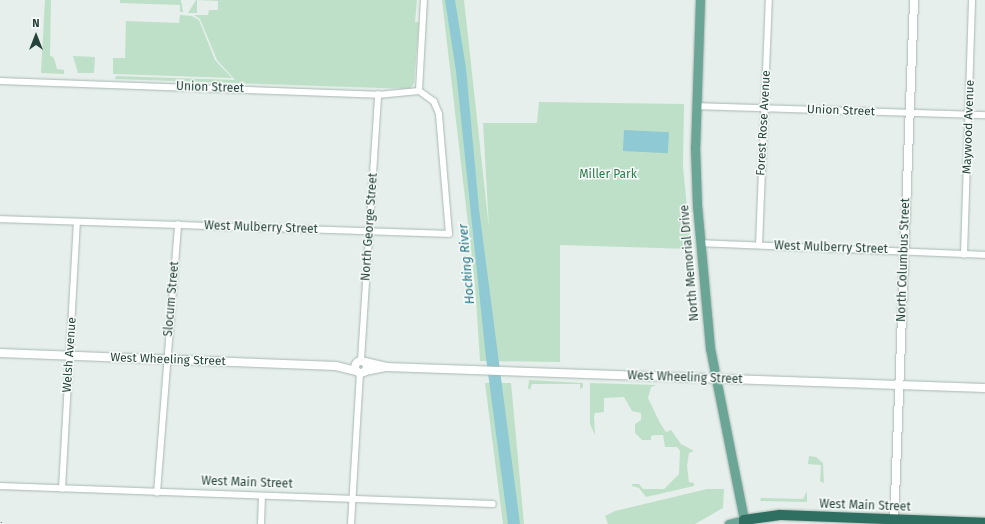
<!DOCTYPE html>
<style>
body{margin:0}
#map{position:relative;width:985px;height:524px;overflow:hidden;background:#e6efeb;font-family:"Fira Sans",sans-serif}
div>[style]{position:absolute}
.green>*{inset:0;background:#bfe0c8}
.water>*{inset:0;background:#8ec9d4;transform-origin:0 0}
.roads{filter:drop-shadow(0 0 1px #a8b8b2) drop-shadow(0 0 1px #a8b8b2)}
.street>*{height:5.5px;margin:-2.75px;padding:0 2.75px;transform-origin:2.75px;border-radius:2.75px;background:#fff}
.secondary>*{height:8px;margin:-4px;padding:0 4px;transform-origin:4px;border-radius:4px;background:#fff}
.secondary>.ring{margin:-4px;padding:0;box-sizing:content-box;background:none;border:8px solid #fff;border-radius:50%}
.primary>*{height:9px;margin:-4.5px;padding:0 4.5px;transform-origin:4.5px;border-radius:4.5px;background:#6aa596}
.highway>*{height:10px;margin:-5px;padding:0 5px;transform-origin:5px;border-radius:5px;background:#2f6f62}
.rail>*{height:3.5px;margin-top:-1.75px;transform-origin:0;background:repeating-linear-gradient(90deg,#f7fbf9 0 6px,#5f7d75 0 12px);box-sizing:border-box;border-block:1px solid #5f7d75}
span{translate:-50% -50%;white-space:nowrap;text-align:center;line-height:1.15;-webkit-text-stroke:3px #f7fbf9;paint-order:stroke}
.street-label{font-size:12px;color:#24423a}
.park-label{font-size:12px;color:#2d7a4b}
.water-label{font-size:13px;color:#1c6f80;font-style:italic}
.north{position:absolute;left:16px;top:16px;width:40px;height:40px;-webkit-text-stroke:3px #f7fbf9;paint-order:stroke;rotate:0deg;font-size:11px;font-weight:700;line-height:16px;text-align:center;color:#24423a}
.north::after{content:'';display:block;margin:auto;width:14px;height:18px;background:#24423a;clip-path:polygon(50% 0,100% 100%,50% 72%,0 100%)}
</style>
<div id="map">
<div class="green">
<i style="clip-path:polygon(45px 0,51px 0,50px 55px,54px 58px,57px 69px,64px 70px,64px 74px,41px 73px)"></i>
<i style="clip-path:polygon(120px 0,181px 0,183px 12px,180px 12px,180px 5px,120px 3px)"></i>
<i style="clip-path:polygon(196px 0,417px 0,415px 22px,419px 22px,414px 83px,410px 89px,115px 79px,116px 76px,235px 80px,217px 60px,200px 19px,194px 15px,208px 15px,209px 10px,218px 10px,218px 1px,197px 0,197px 13px,188px 13px)"></i>
<i style="clip-path:polygon(442px 0,464px 0,489px 228px,483px 123px,537px 123px,539px 102px,684px 104px,683px 166px,691px 249px,560px 245px,560px 362px,480px 361px,475px 284px)"></i>
<i style="clip-path:polygon(180px 15px,192px 16px,199px 20px,215px 60px,232px 78px,113px 74px,113px 58px,125px 58px,126px 21px,179px 23px)"></i>
<i style="clip-path:polygon(73px 56px,95px 57px,94px 73px,78px 73px)"></i>
<i style="clip-path:polygon(529px 380px,583px 383px,583px 387px,580px 389px,580px 384px,532px 384px,530px 390px,528px 388px)"></i>
<i style="clip-path:polygon(485px 383px,511px 383px,524px 524px,503px 524px)"></i>
<i style="clip-path:polygon(590px 383px,656px 385px,651px 387px,648px 398px,660px 423px,666px 432px,671px 430px,681px 444px,694px 451px,689px 453px,687px 466px,689px 482px,694px 483px,694px 486px,646px 497px,639px 488px,632px 486px,632px 484px,639px 484px,643px 489px,664px 489px,679px 474px,680px 451px,677px 447px,665px 447px,663px 435px,655px 435px,651px 436px,651px 440px,642px 440px,635px 433px,635px 424px,641px 420px,641px 413px,632px 411px,624px 397px,604px 398px,604px 412px,595px 413px,594px 416px,595px 435px,590px 424px)"></i>
<i style="clip-path:polygon(809px 456px,816px 457px,823px 463px,824px 483px,820px 481px,821px 465px,808px 464px)"></i>
<i style="clip-path:polygon(707px 489px,724px 489px,723px 508px,695px 524px,608px 524px,605px 516px,615px 511px)"></i>
<i style="clip-path:polygon(807px 491px,807px 502px,760px 501px,761px 498px,803px 499px)"></i>
</div>
<div class="water">
<i style="clip-path:polygon(445px 0,455px 0,466px 68px,479px 209px,520px 524px,508px 524px,486px 358px,456px 71px)"></i>
<i style="left:624px;top:130px;width:45px;height:21px;rotate:3deg"></i>
</div>
<div class="roads">
<div class="street">
<i style="left:0;top:81px;width:378px;rotate:2.1deg"></i>
<i style="left:378px;top:95px;width:41px;rotate:-5.6deg"></i>
<i style="left:419px;top:91px;width:91px;rotate:-86.9deg"></i>
<i style="left:696px;top:106px;width:289px;rotate:1.8deg"></i>
<i style="left:0;top:219px;width:449px;rotate:1.9deg"></i>
<i style="left:449px;top:234px;width:120px;rotate:-94.8deg"></i>
<i style="left:439px;top:114px;width:13px;rotate:-113deg"></i>
<i style="left:434px;top:102px;width:19px;rotate:-144deg"></i>
<i style="left:700px;top:243px;width:285px;rotate:2.4deg"></i>
<i style="left:759px;top:245px;width:245px;rotate:-87.7deg"></i>
<i style="left:964px;top:255px;width:255px;rotate:-88.2deg"></i>
<i style="left:361px;top:360px;width:266px;rotate:-86.3deg"></i>
<i style="left:0;top:486px;width:493px;rotate:2.1deg"></i>
<i style="left:62px;top:489px;width:267px;rotate:-86.8deg"></i>
<i style="left:157px;top:493px;width:269px;rotate:-85.5deg"></i>
<i style="left:261px;top:524px;width:27px;rotate:-88deg"></i>
<i style="left:351px;top:524px;width:151px;rotate:-86.6deg"></i>
</div>
<div class="secondary">
<i style="left:0;top:353px;width:336px;rotate:2.2deg"></i>
<i style="left:336px;top:366px;width:21px;rotate:14deg"></i>
<i class="ring" style="left:355px;top:361px;width:4px;height:4px"></i>
<i style="left:365px;top:362px;width:22px;rotate:13deg"></i>
<i style="left:386px;top:367px;width:599px;rotate:2.01deg"></i>
<i style="left:365px;top:371px;width:21px;rotate:-11deg"></i>
<i style="left:894px;top:524px;width:524px;rotate:-87.81deg"></i>
</div>
<div class="primary">
<i style="left:700px;top:0;width:147px;rotate:91.9deg"></i>
<i style="left:695px;top:147px;width:58px;rotate:88deg"></i>
<i style="left:697px;top:205px;width:144px;rotate:84.8deg"></i>
<i style="left:710px;top:348px;width:175px;rotate:78.8deg"></i>
<i style="left:744px;top:520px;width:16px;rotate:165deg"></i>
</div>
<div class="highway">
<i style="left:744px;top:524px;width:4px;rotate:-90deg"></i>
<i style="left:744px;top:520px;width:36px;rotate:-8deg"></i>
<i style="left:780px;top:515px;width:205px;rotate:2.2deg"></i>
</div>
</div>
<div class="rail">
<i style="left:0;top:523px;width:1px;rotate:45deg"></i>
</div>
<div class="street-label">
<span style="left:210px;top:88px;rotate:2deg">Union Street</span>
<span style="left:841px;top:111px;rotate:2deg">Union Street</span>
<span style="left:764px;top:123px;rotate:-87deg">Forest Rose Avenue</span>
<span style="left:969px;top:127px;rotate:-88deg">Maywood Avenue</span>
<span style="left:370px;top:227px;rotate:-86deg">North George Street</span>
<span style="left:261px;top:228px;rotate:2deg">West Mulberry Street</span>
<span style="left:831px;top:248px;rotate:2deg">West Mulberry Street</span>
<span style="left:904px;top:260px;rotate:-88deg">North Columbus Street</span>
<span style="left:690px;top:263px;rotate:-95deg">North Memorial Drive</span>
<span style="left:172px;top:299px;rotate:-85deg">Slocum Street</span>
<span style="left:70px;top:355px;rotate:-86deg">Welsh Avenue</span>
<span style="left:168px;top:360px;rotate:2deg">West Wheeling Street</span>
<span style="left:685px;top:378px;rotate:2deg">West Wheeling Street</span>
<span style="left:247px;top:483px;rotate:2deg">West Main Street</span>
<span style="left:865px;top:506px;rotate:2deg">West Main Street</span>
</div>
<div class="park-label">
<span style="left:608px;top:175px">Miller Park</span>
</div>
<div class="water-label">
<span style="left:467px;top:264px;rotate:-95deg">Hocking River</span>
</div>
<div class="north">N</div>
</div>
